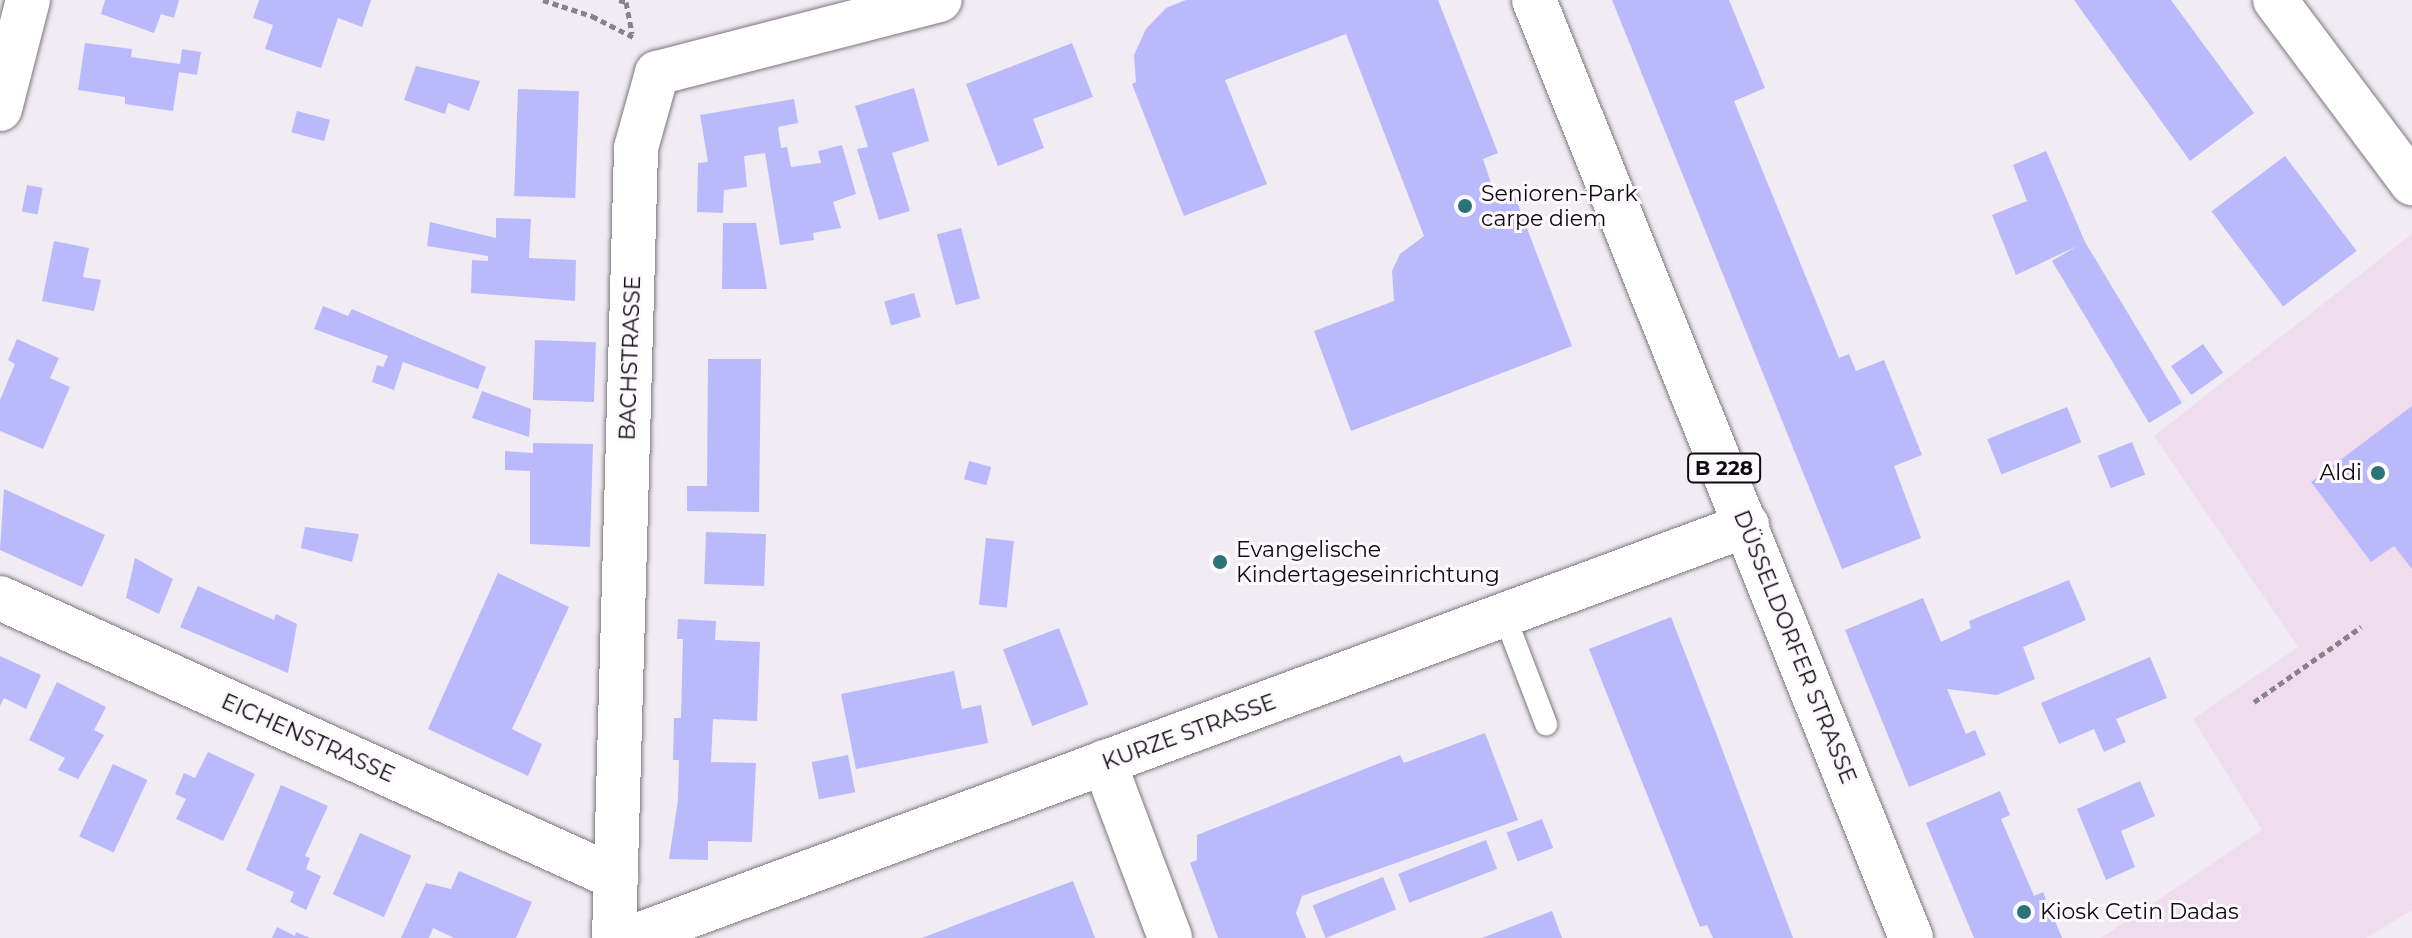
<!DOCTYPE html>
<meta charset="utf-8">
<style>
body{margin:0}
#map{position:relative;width:2412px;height:938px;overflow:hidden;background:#f1ebf3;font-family:Montserrat,sans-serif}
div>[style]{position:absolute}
.commercial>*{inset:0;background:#efddee}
.building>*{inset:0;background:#bab9fb;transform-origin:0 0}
.path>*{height:5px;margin-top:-2.5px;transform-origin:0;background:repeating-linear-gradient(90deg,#878389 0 6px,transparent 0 10px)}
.roads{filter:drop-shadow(0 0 2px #7c777f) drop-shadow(0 0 2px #7c777f)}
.service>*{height:22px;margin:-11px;padding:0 11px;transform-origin:11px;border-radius:11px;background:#fff}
.minor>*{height:44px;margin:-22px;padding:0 22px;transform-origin:22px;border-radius:22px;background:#fff}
.secondary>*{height:44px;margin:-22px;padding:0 22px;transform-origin:22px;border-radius:22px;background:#fff}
.primary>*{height:44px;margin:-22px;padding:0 22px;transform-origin:22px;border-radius:22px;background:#fff}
.dots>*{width:22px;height:22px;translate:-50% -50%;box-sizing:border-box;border:4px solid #fdf9fe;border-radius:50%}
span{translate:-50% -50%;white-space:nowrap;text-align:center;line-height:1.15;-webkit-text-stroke:6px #fdf9fe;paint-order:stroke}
.shield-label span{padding:2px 6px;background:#fdf9fe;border:2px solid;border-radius:6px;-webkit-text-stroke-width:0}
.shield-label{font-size:20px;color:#0d0b0e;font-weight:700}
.poi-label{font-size:22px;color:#0d0b0e}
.left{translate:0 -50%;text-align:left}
.right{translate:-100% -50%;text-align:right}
.street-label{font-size:22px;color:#0d0b0e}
</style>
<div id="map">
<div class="commercial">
<i style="clip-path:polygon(2412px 234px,2412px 910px,2366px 938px,2101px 938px,2262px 830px,2193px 719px,2298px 647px,2154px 436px)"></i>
</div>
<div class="building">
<i style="clip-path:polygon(105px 0,179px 0,174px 18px,161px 14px,154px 33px,101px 14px)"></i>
<i style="clip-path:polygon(259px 0,371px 0,362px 27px,338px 18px,321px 68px,265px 49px,273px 25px,253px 18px)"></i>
<i style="clip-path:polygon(1186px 0,1438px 0,1498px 153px,1483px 159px,1495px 195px,1512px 189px,1572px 346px,1351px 431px,1314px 331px,1394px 301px,1392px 271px,1400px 254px,1424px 236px,1346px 34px,1225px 80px,1267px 184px,1184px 216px,1132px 84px,1136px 82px,1134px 55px,1146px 29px,1166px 8px)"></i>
<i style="clip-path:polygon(1612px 0,1729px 0,1765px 88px,1734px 101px,1839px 358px,1849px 354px,1856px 371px,1884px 360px,1922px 455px,1894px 466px,1921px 538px,1842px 569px)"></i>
<i style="clip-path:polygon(2074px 0,2171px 0,2254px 113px,2190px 161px)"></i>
<i style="clip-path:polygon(85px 43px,132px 49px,131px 57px,180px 64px,182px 49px,201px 52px,197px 75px,179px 72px,173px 111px,125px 104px,125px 97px,78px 90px)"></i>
<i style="clip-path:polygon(1072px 43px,1093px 97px,1033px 119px,1044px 148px,998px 166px,966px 84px)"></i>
<i style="clip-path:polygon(416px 66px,480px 81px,469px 111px,448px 103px,445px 114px,404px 100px)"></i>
<i style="clip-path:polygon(914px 88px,929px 141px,892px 153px,910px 211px,879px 220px,857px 149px,868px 147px,855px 106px)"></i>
<i style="left:518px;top:89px;width:61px;height:107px;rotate:2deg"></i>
<i style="clip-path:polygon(794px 99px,798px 123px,778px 127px,781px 148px,787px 147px,791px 167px,821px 163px,818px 151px,842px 145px,856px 194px,833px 202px,841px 228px,813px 233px,814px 240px,780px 245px,765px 153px,744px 156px,747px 187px,724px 190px,723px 213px,697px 212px,698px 163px,708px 162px,700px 115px)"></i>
<i style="left:297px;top:111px;width:34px;height:22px;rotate:15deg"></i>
<i style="clip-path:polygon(2046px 151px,2085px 242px,2182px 403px,2149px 423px,2052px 261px,2077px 246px,2016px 275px,1992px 215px,2027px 201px,2013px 165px)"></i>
<i style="left:2285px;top:156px;width:119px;height:92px;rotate:53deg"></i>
<i style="left:27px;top:185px;width:16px;height:27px;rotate:11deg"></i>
<i style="clip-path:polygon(496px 218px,531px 219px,529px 258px,576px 260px,575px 301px,471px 293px,472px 260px,488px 261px,488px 256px,427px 246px,430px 222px,496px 238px)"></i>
<i style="clip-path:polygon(723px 223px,756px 223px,767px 289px,722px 289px)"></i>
<i style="left:961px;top:228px;width:73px;height:25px;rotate:75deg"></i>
<i style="clip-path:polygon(54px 241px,89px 248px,83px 277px,101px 280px,94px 311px,42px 301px)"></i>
<i style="left:914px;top:293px;width:25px;height:31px;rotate:74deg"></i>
<i style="clip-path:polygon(323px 306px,348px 316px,352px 309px,486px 367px,478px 389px,403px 362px,394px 390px,372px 382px,377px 365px,383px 367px,388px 356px,314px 329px)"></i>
<i style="clip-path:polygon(17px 339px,59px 358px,50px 378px,70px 387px,43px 449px,0 431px,0 400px,15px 364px,8px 360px)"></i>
<i style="left:535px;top:340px;width:61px;height:60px;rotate:2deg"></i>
<i style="left:2203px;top:344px;width:35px;height:39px;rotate:55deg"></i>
<i style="clip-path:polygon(708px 359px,761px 359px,759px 512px,687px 511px,687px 486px,707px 486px)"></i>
<i style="clip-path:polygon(482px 391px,531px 409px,529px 437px,472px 418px)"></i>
<i style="clip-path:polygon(2412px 406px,2412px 569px,2394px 546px,2371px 562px,2311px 482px)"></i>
<i style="left:2067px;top:407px;width:38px;height:86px;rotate:68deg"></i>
<i style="left:2132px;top:442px;width:35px;height:37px;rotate:68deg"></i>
<i style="clip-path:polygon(533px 443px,593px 444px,590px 547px,530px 544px,530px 471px,505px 470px,505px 451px,533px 453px)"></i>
<i style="left:969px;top:461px;width:23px;height:19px;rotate:15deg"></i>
<i style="clip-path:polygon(4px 489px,105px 535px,82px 587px,0 550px)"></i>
<i style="clip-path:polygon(305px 527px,359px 534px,352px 562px,301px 548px)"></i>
<i style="left:706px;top:532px;width:60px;height:52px;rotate:2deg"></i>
<i style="left:986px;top:538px;width:28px;height:67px;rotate:6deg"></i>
<i style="clip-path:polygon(135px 558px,173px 579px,159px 614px,126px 598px)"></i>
<i style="clip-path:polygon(498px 573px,569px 607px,512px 729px,542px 744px,528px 776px,428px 729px)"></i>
<i style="clip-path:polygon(2069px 580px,2086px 620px,2023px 647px,2035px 679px,1997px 695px,1947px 689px,1966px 734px,1975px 730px,1986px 755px,1909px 787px,1845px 630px,1923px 598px,1941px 642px,1971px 628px,1969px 621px)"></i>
<i style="clip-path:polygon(198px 586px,274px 620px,276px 614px,297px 624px,288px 673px,180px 627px)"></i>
<i style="clip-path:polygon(1671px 617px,1716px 733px,1793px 938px,1713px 938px,1707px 925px,1700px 927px,1589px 649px)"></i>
<i style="clip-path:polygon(678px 619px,716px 621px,715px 640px,760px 642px,757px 721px,713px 719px,711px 762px,756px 763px,752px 842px,708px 841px,708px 860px,669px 859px,678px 800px,679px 760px,673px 760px,674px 718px,681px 718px,683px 639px,677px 639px)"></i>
<i style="left:1059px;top:628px;width:82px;height:60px;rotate:69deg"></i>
<i style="clip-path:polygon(0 656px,41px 675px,26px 709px,4px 698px,0 706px)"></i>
<i style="clip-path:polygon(2150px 657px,2167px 698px,2116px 719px,2126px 742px,2104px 752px,2094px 729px,2059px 744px,2041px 703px)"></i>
<i style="clip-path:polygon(954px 671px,962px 709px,981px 705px,988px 743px,856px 769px,841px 694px)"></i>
<i style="clip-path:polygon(57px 682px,106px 707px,94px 730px,104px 735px,78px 779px,58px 770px,65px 758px,29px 740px)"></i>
<i style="clip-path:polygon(1485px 733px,1518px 820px,1302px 896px,1296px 913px,1306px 938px,1218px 938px,1190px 863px,1197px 860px,1197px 835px,1400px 755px,1404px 763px)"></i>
<i style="clip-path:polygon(208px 752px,255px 774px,223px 841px,176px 819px,186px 799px,175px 794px,184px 773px,195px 778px)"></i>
<i style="left:848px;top:755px;width:38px;height:37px;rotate:79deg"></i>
<i style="left:113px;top:764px;width:38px;height:80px;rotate:25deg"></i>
<i style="clip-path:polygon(2140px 781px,2155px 816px,2121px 831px,2135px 867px,2106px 880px,2077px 809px)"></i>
<i style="clip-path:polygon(281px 785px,328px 806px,305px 856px,310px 858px,306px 869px,321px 876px,306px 910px,290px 902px,294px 892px,246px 870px)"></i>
<i style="clip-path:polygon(2000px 791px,2010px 815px,2001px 819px,2034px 896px,2043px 892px,2062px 938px,1974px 938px,1926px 823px)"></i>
<i style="left:1542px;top:819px;width:31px;height:38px;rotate:69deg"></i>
<i style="left:360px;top:833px;width:56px;height:67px;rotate:24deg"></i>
<i style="left:1486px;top:840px;width:31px;height:94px;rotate:69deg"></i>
<i style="clip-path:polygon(459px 871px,532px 902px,516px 938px,454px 938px,433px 928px,429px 938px,401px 938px,426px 883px,451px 889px)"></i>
<i style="left:1383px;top:877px;width:35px;height:76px;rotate:68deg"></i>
<i style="clip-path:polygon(1073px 881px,1095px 938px,922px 938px,971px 919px)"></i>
<i style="clip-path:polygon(1552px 911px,1562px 938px,1482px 938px)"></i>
<i style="clip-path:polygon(277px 927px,295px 936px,296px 932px,310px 938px,272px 938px)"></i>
</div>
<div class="path">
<i style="left:543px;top:0;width:52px;rotate:18.1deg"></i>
<i style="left:592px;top:16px;width:48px;rotate:27.1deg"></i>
<i style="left:619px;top:0;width:7px;rotate:16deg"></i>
<i style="left:626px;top:2px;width:32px;rotate:79deg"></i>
<i style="left:2254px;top:702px;width:131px;rotate:-35deg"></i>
</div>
<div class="roads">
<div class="service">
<i style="left:1505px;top:617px;width:115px;rotate:69deg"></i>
</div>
<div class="minor">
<i style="left:0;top:109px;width:113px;rotate:-75.6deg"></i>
<i style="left:0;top:598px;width:677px;rotate:24.44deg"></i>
<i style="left:1104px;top:762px;width:188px;rotate:69.4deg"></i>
<i style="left:614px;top:938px;width:790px;rotate:-88.4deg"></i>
<i style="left:636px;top:148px;width:78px;rotate:-74.4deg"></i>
<i style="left:657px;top:73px;width:292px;rotate:-14.5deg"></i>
<i style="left:630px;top:938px;width:1191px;rotate:-20.29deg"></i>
</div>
<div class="secondary">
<i style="left:2275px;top:0;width:229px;rotate:53.2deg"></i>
</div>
<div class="primary">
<i style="left:1534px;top:0;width:1011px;rotate:68.1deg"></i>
</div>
</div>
<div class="dots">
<i style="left:1465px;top:206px;background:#2a7477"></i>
<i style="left:2378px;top:473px;background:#2a7477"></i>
<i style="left:1220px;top:562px;background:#2a7477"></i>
<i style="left:2024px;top:912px;background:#2a7477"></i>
</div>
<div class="shield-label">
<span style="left:1724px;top:468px">B 228</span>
</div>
<div class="poi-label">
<span class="left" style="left:1481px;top:206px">Senioren-Park<br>carpe diem</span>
<span class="right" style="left:2362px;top:473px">Aldi</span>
<span class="left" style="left:1236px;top:562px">Evangelische<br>Kindertageseinrichtung</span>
<span class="left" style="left:2040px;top:912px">Kiosk Cetin Dadas</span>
</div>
<div class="street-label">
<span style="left:630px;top:358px;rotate:-88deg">BACHSTRASSE</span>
<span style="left:1795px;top:647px;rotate:68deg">DÜSSELDORFER STRASSE</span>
<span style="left:1189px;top:732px;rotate:-20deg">KURZE STRASSE</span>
<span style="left:308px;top:738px;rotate:24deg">EICHENSTRASSE</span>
</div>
</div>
